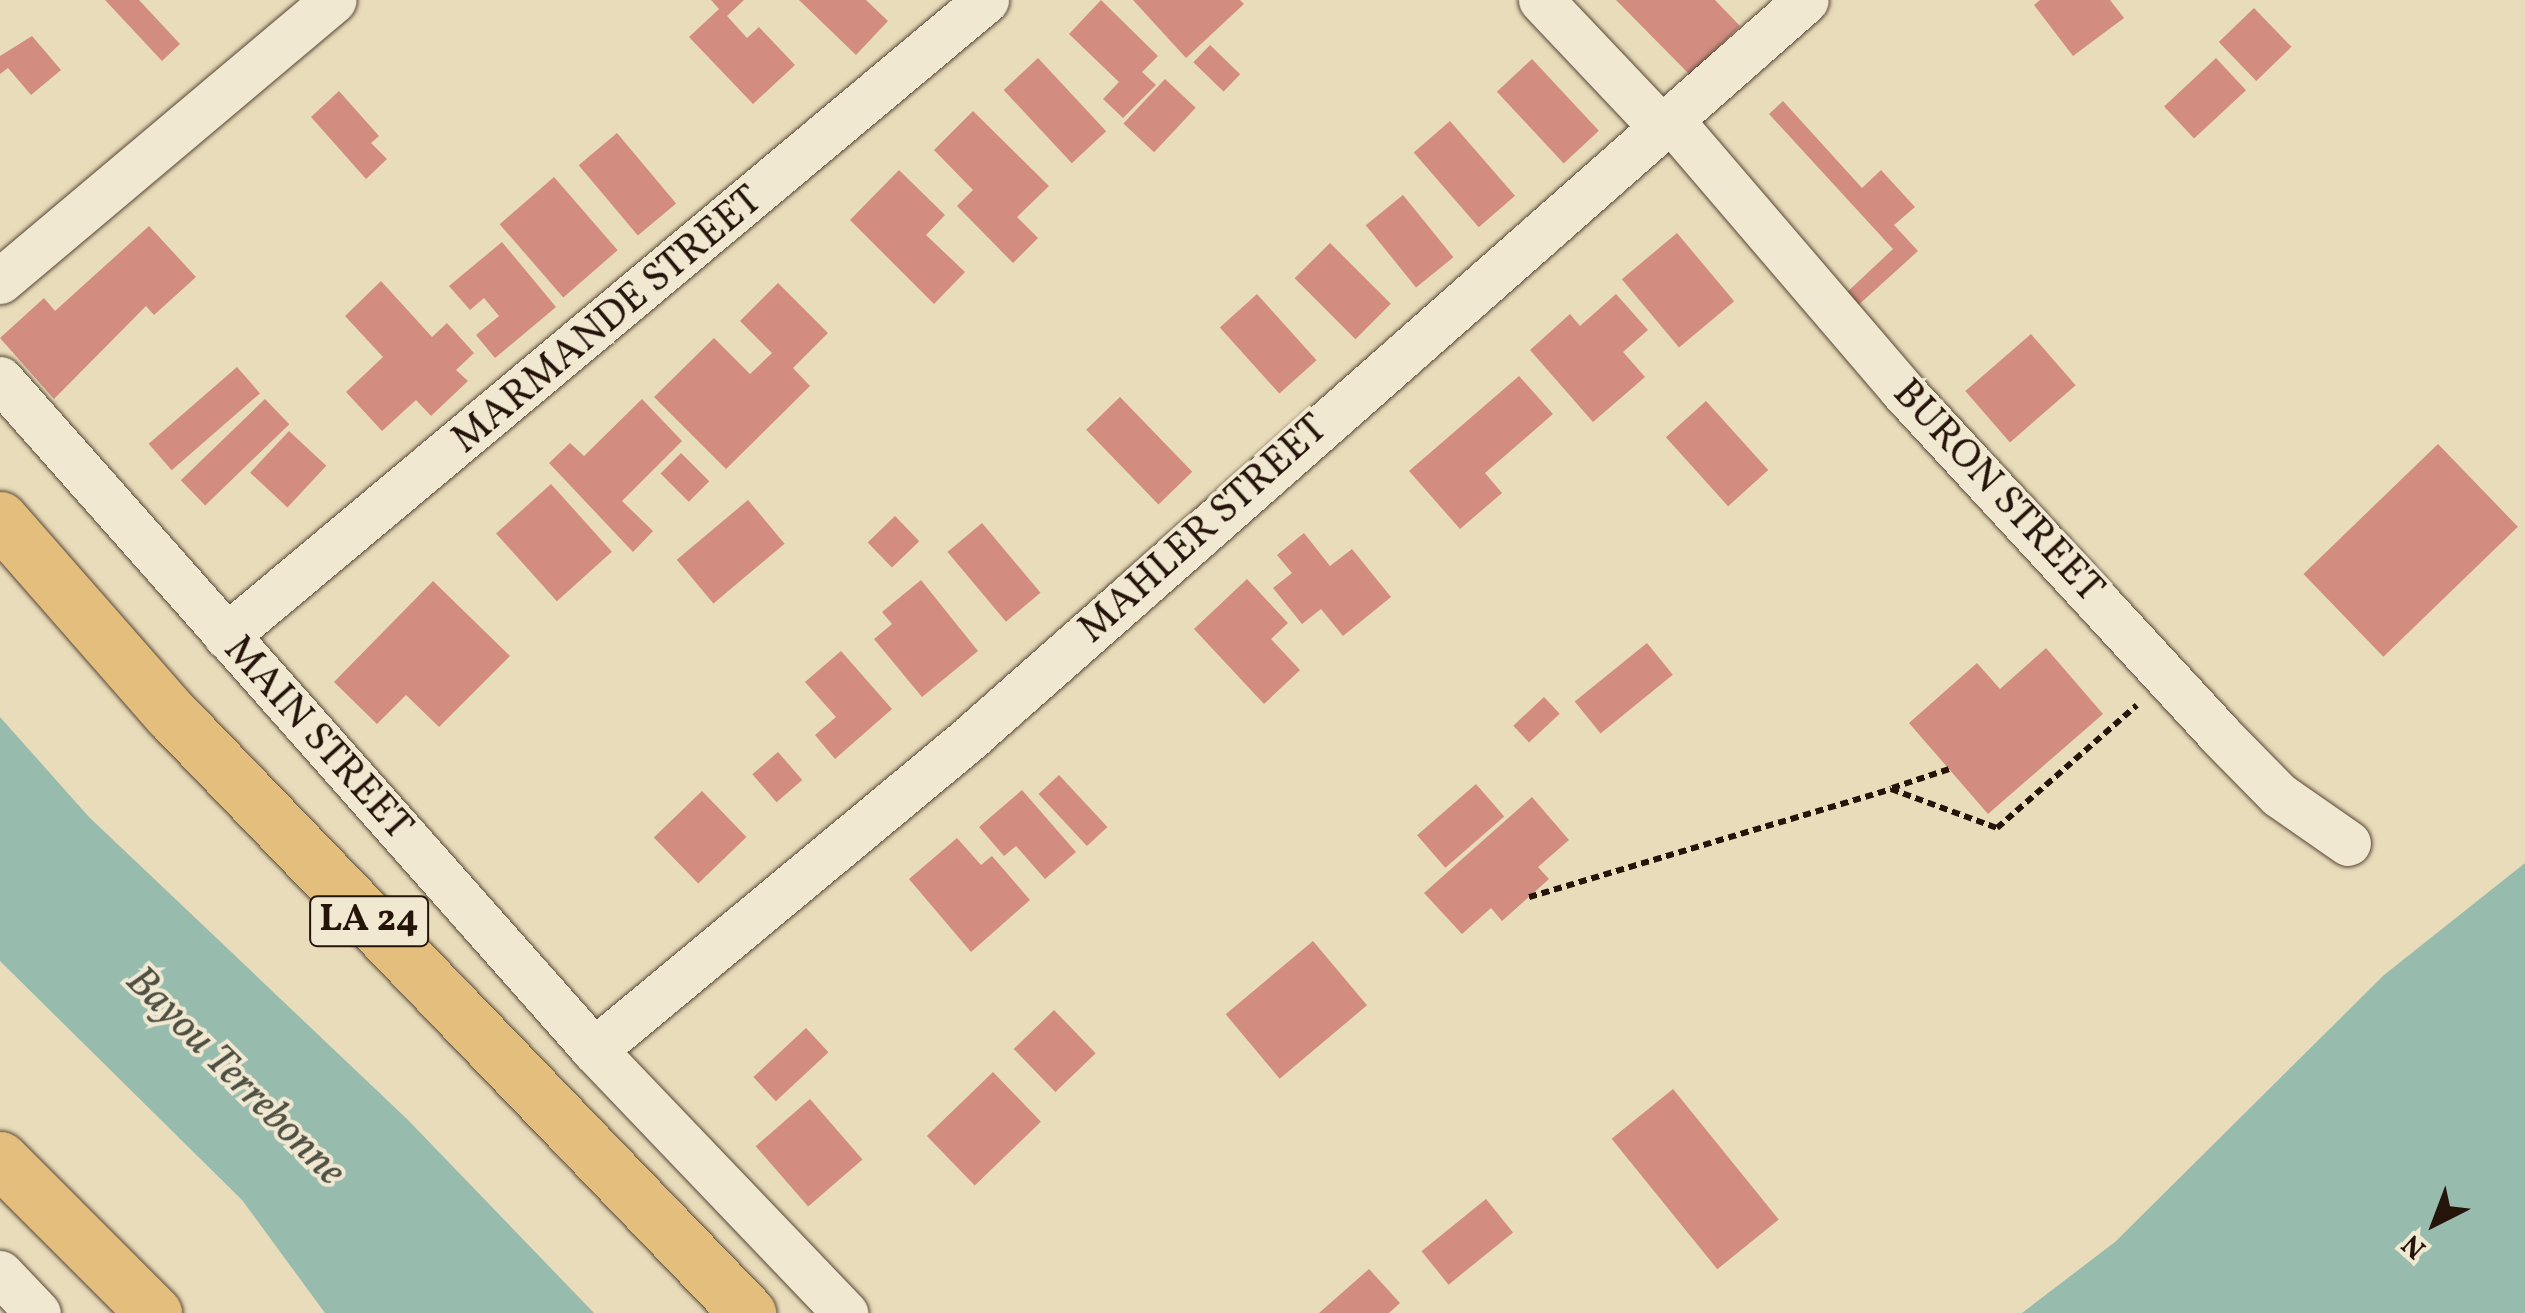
<!DOCTYPE html>
<style>
body{margin:0}
#map{position:relative;width:2525px;height:1313px;overflow:hidden;background:#e9dcba;font-family:Vollkorn,serif}
div>[style]{position:absolute}
.water>*{inset:0;background:#97bcae}
.building>*{inset:0;background:#d28d80;transform-origin:0 0}
.path>*{height:6px;margin-top:-3px;transform-origin:0;background:repeating-linear-gradient(90deg,#25140a 0 8px,transparent 0 13px)}
.roads{filter:drop-shadow(0 0 2px #564636) drop-shadow(0 0 2px #564636)}
.minor>*{height:45px;margin:-22.5px;padding:0 22.5px;transform-origin:22.5px;border-radius:22.5px;background:#f1e8d2}
.primary>*{height:55px;margin:-27.5px;padding:0 27.5px;transform-origin:27.5px;border-radius:27.5px;background:#e4be7d}
span{translate:-50% -50%;white-space:nowrap;text-align:center;line-height:1.15;-webkit-text-stroke:8px #f1e8d2;paint-order:stroke}
.shield-label span{padding:2px 8px;background:#f1e8d2;border:2px solid;border-radius:8px;-webkit-text-stroke-width:0}
.shield-label{font-size:38px;color:#25140a;font-weight:700}
.street-label{font-size:40px;color:#25140a}
.water-label{font-size:42px;color:#4d4f43;font-style:italic}
.north{position:absolute;left:2385px;top:1173px;width:100px;height:100px;-webkit-text-stroke:8px #f1e8d2;paint-order:stroke;rotate:222deg;font-size:28px;font-weight:700;line-height:40px;text-align:center;color:#25140a}
.north::after{content:'';display:block;margin:auto;width:35px;height:45px;background:#25140a;clip-path:polygon(50% 0,100% 100%,50% 72%,0 100%)}
</style>
<div id="map">
<div class="water">
<i style="clip-path:polygon(0 717px,89px 817px,408px 1120px,594px 1313px,325px 1313px,242px 1200px,0 961px)"></i>
<i style="clip-path:polygon(2525px 863px,2525px 1313px,2022px 1313px,2115px 1242px,2384px 975px)"></i>
</div>
<div class="building">
<i style="clip-path:polygon(105px 0,139px 0,180px 44px,162px 61px)"></i>
<i style="clip-path:polygon(711px 0,744px 0,727px 16px,747px 38px,759px 27px,795px 65px,753px 104px,689px 37px,719px 9px)"></i>
<i style="clip-path:polygon(799px 0,866px 0,888px 21px,856px 55px)"></i>
<i style="clip-path:polygon(1101px 0,1158px 56px,1142px 72px,1156px 85px,1123px 118px,1103px 99px,1119px 82px,1069px 34px)"></i>
<i style="clip-path:polygon(1133px 0,1240px 0,1244px 4px,1186px 58px)"></i>
<i style="clip-path:polygon(1616px 0,1715px 0,1740px 26px,1690px 75px)"></i>
<i style="clip-path:polygon(2040px 0,2110px 0,2124px 18px,2073px 56px,2034px 5px)"></i>
<i style="left:2254px;top:8px;width:54px;height:49px;rotate:46deg"></i>
<i style="clip-path:polygon(32px 36px,61px 70px,31px 95px,8px 68px,0 74px,0 56px)"></i>
<i style="left:1210px;top:45px;width:42px;height:24px;rotate:44deg"></i>
<i style="left:1038px;top:58px;width:100px;height:47px;rotate:47deg"></i>
<i style="left:2216px;top:58px;width:44px;height:71px;rotate:47deg"></i>
<i style="left:1532px;top:59px;width:98px;height:48px;rotate:47deg"></i>
<i style="left:1165px;top:79px;width:42px;height:61px;rotate:43deg"></i>
<i style="clip-path:polygon(339px 91px,379px 136px,371px 143px,387px 159px,366px 179px,311px 117px)"></i>
<i style="clip-path:polygon(1783px 101px,1862px 188px,1881px 170px,1915px 207px,1894px 225px,1918px 251px,1854px 309px,1843px 296px,1893px 249px,1769px 114px)"></i>
<i style="clip-path:polygon(973px 111px,1049px 186px,1017px 217px,1038px 238px,1013px 263px,957px 206px,973px 190px,934px 150px)"></i>
<i style="left:1450px;top:121px;width:99px;height:48px;rotate:49deg"></i>
<i style="left:617px;top:133px;width:92px;height:50px;rotate:50deg"></i>
<i style="clip-path:polygon(899px 170px,945px 215px,926px 235px,965px 272px,934px 304px,850px 220px)"></i>
<i style="left:554px;top:177px;width:97px;height:72px;rotate:49deg"></i>
<i style="left:1403px;top:195px;width:80px;height:48px;rotate:51deg"></i>
<i style="clip-path:polygon(149px 226px,196px 277px,154px 315px,146px 306px,54px 399px,0 338px,44px 298px,55px 311px)"></i>
<i style="left:1677px;top:233px;width:89px;height:72px;rotate:50deg"></i>
<i style="clip-path:polygon(502px 242px,556px 307px,495px 358px,476px 335px,499px 316px,484px 298px,470px 310px,449px 286px)"></i>
<i style="left:1330px;top:243px;width:86px;height:50px;rotate:45deg"></i>
<i style="clip-path:polygon(381px 281px,432px 337px,447px 323px,474px 353px,456px 370px,468px 381px,431px 416px,416px 400px,382px 431px,346px 392px,383px 357px,345px 316px)"></i>
<i style="clip-path:polygon(778px 283px,828px 333px,793px 368px,810px 386px,726px 469px,654px 397px,714px 338px,750px 374px,772px 353px,740px 321px)"></i>
<i style="left:1257px;top:294px;width:89px;height:50px;rotate:48deg"></i>
<i style="clip-path:polygon(1616px 294px,1648px 330px,1623px 352px,1645px 377px,1593px 422px,1530px 350px,1570px 314px,1580px 326px)"></i>
<i style="left:2031px;top:334px;width:68px;height:87px;rotate:49deg"></i>
<i style="left:237px;top:367px;width:35px;height:117px;rotate:49deg"></i>
<i style="clip-path:polygon(1519px 376px,1553px 414px,1485px 473px,1502px 493px,1460px 529px,1409px 471px)"></i>
<i style="left:1120px;top:397px;width:104px;height:47px;rotate:46deg"></i>
<i style="left:265px;top:399px;width:35px;height:117px;rotate:46deg"></i>
<i style="clip-path:polygon(642px 399px,682px 441px,622px 501px,653px 531px,633px 552px,549px 463px,570px 443px,584px 456px)"></i>
<i style="left:1706px;top:401px;width:93px;height:54px;rotate:48deg"></i>
<i style="left:289px;top:431px;width:51px;height:57px;rotate:43deg"></i>
<i style="left:2438px;top:444px;width:115px;height:187px;rotate:46deg"></i>
<i style="left:681px;top:453px;width:40px;height:29px;rotate:45deg"></i>
<i style="left:551px;top:484px;width:91px;height:74px;rotate:48deg"></i>
<i style="left:748px;top:500px;width:57px;height:93px;rotate:50deg"></i>
<i style="left:895px;top:516px;width:35px;height:38px;rotate:46deg"></i>
<i style="left:982px;top:523px;width:91px;height:45px;rotate:50deg"></i>
<i style="clip-path:polygon(1304px 533px,1330px 566px,1352px 549px,1391px 597px,1343px 636px,1321px 609px,1302px 624px,1273px 588px,1292px 573px,1277px 555px)"></i>
<i style="clip-path:polygon(1247px 579px,1288px 623px,1271px 639px,1300px 670px,1264px 704px,1194px 629px)"></i>
<i style="clip-path:polygon(921px 580px,978px 651px,922px 697px,874px 639px,892px 624px,882px 612px)"></i>
<i style="clip-path:polygon(433px 581px,510px 656px,439px 727px,406px 695px,377px 724px,334px 682px)"></i>
<i style="left:1647px;top:643px;width:41px;height:93px;rotate:51deg"></i>
<i style="clip-path:polygon(2046px 648px,2103px 714px,1988px 814px,1909px 723px,1977px 663px,2000px 689px)"></i>
<i style="clip-path:polygon(841px 651px,892px 709px,835px 759px,815px 735px,836px 717px,805px 682px)"></i>
<i style="left:1544px;top:697px;width:23px;height:42px;rotate:47deg"></i>
<i style="left:778px;top:752px;width:37px;height:34px;rotate:49deg"></i>
<i style="left:1059px;top:775px;width:71px;height:28px;rotate:47deg"></i>
<i style="left:1476px;top:784px;width:43px;height:78px;rotate:49deg"></i>
<i style="clip-path:polygon(1022px 790px,1076px 852px,1045px 879px,1016px 846px,1004px 856px,979px 827px)"></i>
<i style="left:702px;top:791px;width:64px;height:67px;rotate:46deg"></i>
<i style="clip-path:polygon(1532px 797px,1569px 840px,1538px 867px,1549px 879px,1502px 921px,1491px 908px,1462px 934px,1424px 893px)"></i>
<i style="clip-path:polygon(957px 838px,981px 865px,992px 856px,1030px 900px,971px 952px,909px 879px)"></i>
<i style="left:1313px;top:941px;width:84px;height:114px;rotate:50deg"></i>
<i style="left:1054px;top:1010px;width:60px;height:56px;rotate:46deg"></i>
<i style="left:806px;top:1028px;width:33px;height:72px;rotate:47deg"></i>
<i style="left:993px;top:1072px;width:69px;height:92px;rotate:46deg"></i>
<i style="left:1673px;top:1089px;width:168px;height:79px;rotate:51deg"></i>
<i style="left:810px;top:1099px;width:80px;height:72px;rotate:49deg"></i>
<i style="left:1486px;top:1199px;width:43px;height:83px;rotate:51deg"></i>
<i style="clip-path:polygon(1369px 1269px,1400px 1303px,1389px 1313px,1319px 1313px)"></i>
</div>
<div class="path">
<i style="left:1892px;top:788px;width:60px;rotate:-18.4deg"></i>
<i style="left:1529px;top:897px;width:378px;rotate:-16.6deg"></i>
<i style="left:1891px;top:789px;width:113px;rotate:20.2deg"></i>
<i style="left:1997px;top:828px;width:186px;rotate:-41.3deg"></i>
</div>
<div class="roads">
<div class="minor">
<i style="left:1541px;top:0;width:173px;rotate:46.6deg"></i>
<i style="left:1669px;top:118px;width:357px;rotate:49.4deg"></i>
<i style="left:1901px;top:389px;width:468px;rotate:47.3deg"></i>
<i style="left:2218px;top:733px;width:87px;rotate:45.5deg"></i>
<i style="left:2279px;top:795px;width:84px;rotate:34.8deg"></i>
<i style="left:0;top:281px;width:436px;rotate:-40.1deg"></i>
<i style="left:0;top:379px;width:896px;rotate:48.48deg"></i>
<i style="left:594px;top:1050px;width:364px;rotate:46.3deg"></i>
<i style="left:226px;top:636px;width:991px;rotate:-39.92deg"></i>
<i style="left:594px;top:1050px;width:494px;rotate:-39.7deg"></i>
<i style="left:974px;top:734px;width:1109px;rotate:-41.42deg"></i>
<i style="left:0;top:1273px;width:55px;rotate:46.5deg"></i>
</div>
<div class="primary">
<i style="left:0;top:519px;width:259px;rotate:48.8deg"></i>
<i style="left:171px;top:714px;width:832px;rotate:46.07deg"></i>
<i style="left:0;top:1159px;width:218px;rotate:45deg"></i>
</div>
</div>
<div class="shield-label">
<span style="left:369px;top:921px">LA 24</span>
</div>
<div class="street-label">
<span style="left:608px;top:321px;rotate:-40deg">MARMANDE STREET</span>
<span style="left:1997px;top:492px;rotate:47deg">BURON STREET</span>
<span style="left:1204px;top:530px;rotate:-42deg">MAHLER STREET</span>
<span style="left:317px;top:739px;rotate:48deg">MAIN STREET</span>
</div>
<div class="water-label">
<span style="left:234px;top:1078px;rotate:45deg">Bayou Terrebonne</span>
</div>
<div class="north">N</div>
</div>
